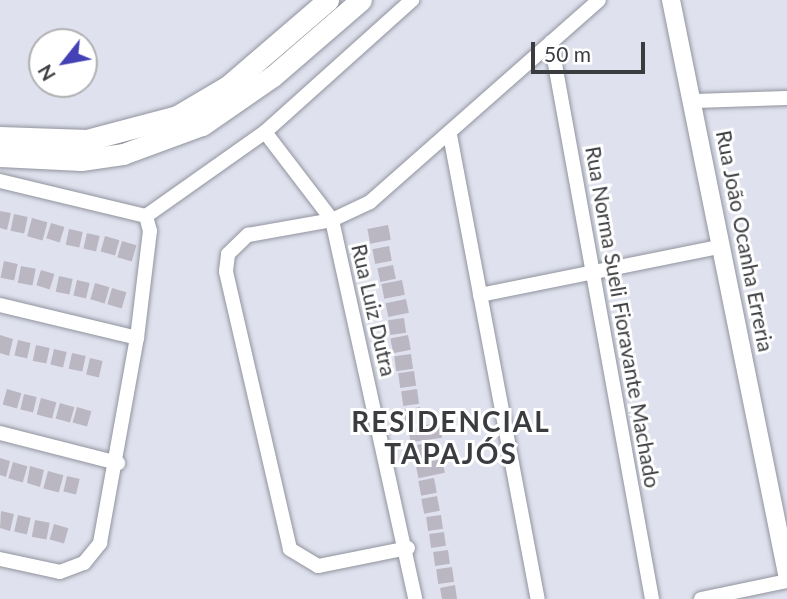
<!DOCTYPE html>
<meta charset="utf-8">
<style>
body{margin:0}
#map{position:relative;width:787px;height:599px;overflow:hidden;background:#dfe2ee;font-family:Lato,sans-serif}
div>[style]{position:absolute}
.building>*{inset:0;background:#bab7c2;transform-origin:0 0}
.roads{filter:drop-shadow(0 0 2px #91949e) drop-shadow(0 0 2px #91949e)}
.minor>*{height:14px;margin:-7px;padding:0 7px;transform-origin:7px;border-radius:7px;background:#fff}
.tertiary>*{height:18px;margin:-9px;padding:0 9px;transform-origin:9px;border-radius:9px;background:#fff}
.secondary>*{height:21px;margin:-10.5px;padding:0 10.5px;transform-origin:10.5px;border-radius:10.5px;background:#fff}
span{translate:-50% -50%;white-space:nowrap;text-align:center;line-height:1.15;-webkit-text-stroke:6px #fff;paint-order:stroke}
.street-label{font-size:21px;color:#3b3c40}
.district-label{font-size:28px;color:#3b3c40;font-weight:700;letter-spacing:2px}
.north{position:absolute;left:28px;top:28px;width:70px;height:70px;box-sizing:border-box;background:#fff;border:2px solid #b1b1b3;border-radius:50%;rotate:239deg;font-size:19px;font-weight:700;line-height:28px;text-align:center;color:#3b3c40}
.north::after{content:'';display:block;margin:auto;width:24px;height:32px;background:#4441b6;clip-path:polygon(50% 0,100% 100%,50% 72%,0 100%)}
.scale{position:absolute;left:531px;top:42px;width:114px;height:32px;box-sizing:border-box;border:4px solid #3b3c40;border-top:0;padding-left:9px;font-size:21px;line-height:24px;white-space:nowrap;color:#3b3c40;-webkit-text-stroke:5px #fff;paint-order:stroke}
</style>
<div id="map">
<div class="building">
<i style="clip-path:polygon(0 211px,11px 213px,7px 230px,0 228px)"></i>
<i style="left:14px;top:214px;width:14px;height:17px;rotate:12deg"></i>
<i style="left:32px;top:218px;width:16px;height:19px;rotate:15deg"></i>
<i style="left:51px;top:223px;width:14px;height:16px;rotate:17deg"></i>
<i style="left:388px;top:225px;width:15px;height:21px;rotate:79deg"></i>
<i style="left:69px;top:229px;width:14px;height:16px;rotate:12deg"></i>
<i style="left:87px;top:233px;width:13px;height:16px;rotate:13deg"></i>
<i style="left:105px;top:236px;width:15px;height:16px;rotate:16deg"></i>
<i style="left:122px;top:241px;width:15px;height:17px;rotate:16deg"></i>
<i style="left:389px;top:246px;width:15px;height:17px;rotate:79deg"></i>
<i style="left:4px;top:261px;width:14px;height:17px;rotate:12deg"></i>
<i style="left:393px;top:265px;width:14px;height:16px;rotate:78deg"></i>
<i style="left:21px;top:266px;width:15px;height:17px;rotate:11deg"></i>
<i style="left:41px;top:270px;width:14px;height:16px;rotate:17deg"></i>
<i style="left:59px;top:276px;width:14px;height:16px;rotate:12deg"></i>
<i style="left:77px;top:280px;width:13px;height:16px;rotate:13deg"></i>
<i style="left:402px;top:280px;width:15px;height:21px;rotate:79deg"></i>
<i style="left:95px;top:283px;width:15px;height:17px;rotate:16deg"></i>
<i style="left:112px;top:288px;width:15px;height:17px;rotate:16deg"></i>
<i style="left:406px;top:299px;width:14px;height:21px;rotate:78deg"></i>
<i style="left:404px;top:318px;width:15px;height:16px;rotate:82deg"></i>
<i style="clip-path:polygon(0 335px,13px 339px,9px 356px,0 353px)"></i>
<i style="left:408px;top:335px;width:15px;height:18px;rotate:79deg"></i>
<i style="left:18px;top:340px;width:13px;height:16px;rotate:13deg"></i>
<i style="left:36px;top:345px;width:14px;height:16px;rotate:12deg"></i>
<i style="left:54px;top:349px;width:13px;height:16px;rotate:13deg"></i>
<i style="left:72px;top:353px;width:14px;height:16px;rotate:12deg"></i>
<i style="left:411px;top:354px;width:15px;height:17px;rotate:82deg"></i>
<i style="left:90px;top:358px;width:13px;height:17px;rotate:13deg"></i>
<i style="left:414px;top:371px;width:15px;height:16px;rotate:82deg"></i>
<i style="left:7px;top:389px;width:15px;height:16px;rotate:16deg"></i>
<i style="left:417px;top:389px;width:15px;height:16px;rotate:82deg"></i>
<i style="left:24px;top:394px;width:13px;height:16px;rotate:13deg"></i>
<i style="left:41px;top:398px;width:16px;height:17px;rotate:15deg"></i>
<i style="left:60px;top:403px;width:15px;height:16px;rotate:16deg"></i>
<i style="left:77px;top:407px;width:15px;height:16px;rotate:16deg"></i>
<i style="left:420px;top:407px;width:15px;height:17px;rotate:79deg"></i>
<i style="left:440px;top:423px;width:15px;height:32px;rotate:82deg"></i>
<i style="left:427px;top:443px;width:15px;height:15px;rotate:79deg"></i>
<i style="clip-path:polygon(0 458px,10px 461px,6px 477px,0 475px)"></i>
<i style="left:442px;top:459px;width:14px;height:27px;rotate:78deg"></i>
<i style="left:13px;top:462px;width:15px;height:17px;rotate:16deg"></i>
<i style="clip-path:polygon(30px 466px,44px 470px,40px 487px,27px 483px)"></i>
<i style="left:48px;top:471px;width:16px;height:18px;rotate:15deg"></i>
<i style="left:67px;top:476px;width:13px;height:16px;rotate:13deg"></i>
<i style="left:434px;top:478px;width:15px;height:16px;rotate:79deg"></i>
<i style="left:437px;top:496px;width:15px;height:16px;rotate:79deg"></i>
<i style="clip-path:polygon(1px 511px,14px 514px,10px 531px,0 528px)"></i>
<i style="left:18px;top:515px;width:13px;height:17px;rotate:13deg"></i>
<i style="left:441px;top:515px;width:14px;height:15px;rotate:82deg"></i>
<i style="left:35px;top:520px;width:15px;height:17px;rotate:11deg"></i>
<i style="left:54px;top:524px;width:15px;height:16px;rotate:16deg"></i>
<i style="left:444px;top:532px;width:14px;height:15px;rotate:82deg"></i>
<i style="left:448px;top:550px;width:14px;height:15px;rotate:82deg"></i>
<i style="left:452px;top:567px;width:15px;height:16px;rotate:82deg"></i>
<i style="clip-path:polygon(455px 585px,457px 599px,442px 599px,440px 588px)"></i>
</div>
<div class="roads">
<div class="minor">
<i style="left:551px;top:42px;width:566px;rotate:79.72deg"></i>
<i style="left:694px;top:101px;width:93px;rotate:-1.8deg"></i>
<i style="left:265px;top:132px;width:111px;rotate:52.7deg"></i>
<i style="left:332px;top:220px;width:388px;rotate:77.6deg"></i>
<i style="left:450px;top:135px;width:472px;rotate:79.3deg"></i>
<i style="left:0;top:181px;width:150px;rotate:13.5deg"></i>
<i style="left:146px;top:216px;width:146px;rotate:-35.2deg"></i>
<i style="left:265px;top:132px;width:198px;rotate:-41.9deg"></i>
<i style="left:480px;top:295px;width:247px;rotate:-11.4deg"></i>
<i style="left:0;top:305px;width:141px;rotate:13.5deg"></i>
<i style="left:0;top:433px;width:122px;rotate:14.3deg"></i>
<i style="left:408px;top:548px;width:92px;rotate:168.7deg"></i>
<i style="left:318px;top:566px;width:33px;rotate:-149deg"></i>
<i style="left:290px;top:549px;width:285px;rotate:-103deg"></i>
<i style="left:226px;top:271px;width:17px;rotate:-83deg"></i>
<i style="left:228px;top:254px;width:28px;rotate:-44deg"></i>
<i style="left:248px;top:235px;width:85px;rotate:-10.1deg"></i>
<i style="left:332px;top:220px;width:42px;rotate:-25.3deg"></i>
<i style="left:370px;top:202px;width:305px;rotate:-41.4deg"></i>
<i style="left:0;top:559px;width:61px;rotate:12.2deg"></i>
<i style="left:60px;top:572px;width:26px;rotate:-21deg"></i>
<i style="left:84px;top:563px;width:26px;rotate:-51deg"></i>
<i style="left:100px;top:543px;width:208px;rotate:-79.8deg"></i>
<i style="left:137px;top:338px;width:108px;rotate:-83.1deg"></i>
<i style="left:150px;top:231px;width:16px;rotate:-105deg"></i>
<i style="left:701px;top:599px;width:88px;rotate:-11.8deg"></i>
</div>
<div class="tertiary">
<i style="left:671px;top:0;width:586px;rotate:78.57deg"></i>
</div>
<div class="secondary">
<i style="left:0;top:137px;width:87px;rotate:2deg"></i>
<i style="left:87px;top:140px;width:93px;rotate:-14.9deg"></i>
<i style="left:177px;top:116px;width:59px;rotate:-30.5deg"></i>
<i style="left:228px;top:86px;width:132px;rotate:-40.7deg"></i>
<i style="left:0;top:156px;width:81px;rotate:2.8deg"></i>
<i style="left:81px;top:160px;width:42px;rotate:-8.1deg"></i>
<i style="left:123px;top:154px;width:84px;rotate:-20.2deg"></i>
<i style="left:202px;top:125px;width:86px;rotate:-34.6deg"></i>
<i style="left:273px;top:76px;width:116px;rotate:-40.8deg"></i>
</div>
</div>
<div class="street-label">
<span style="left:745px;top:241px;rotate:79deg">Rua João Ocanha Erreria</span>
<span style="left:374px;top:310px;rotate:77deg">Rua Luiz Dutra</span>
<span style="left:623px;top:317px;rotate:80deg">Rua Norma Sueli Fioravante Machado</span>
</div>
<div class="district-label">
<span style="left:451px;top:437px">RESIDENCIAL<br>TAPAJÓS</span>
</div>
<div class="north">N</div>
<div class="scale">50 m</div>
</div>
